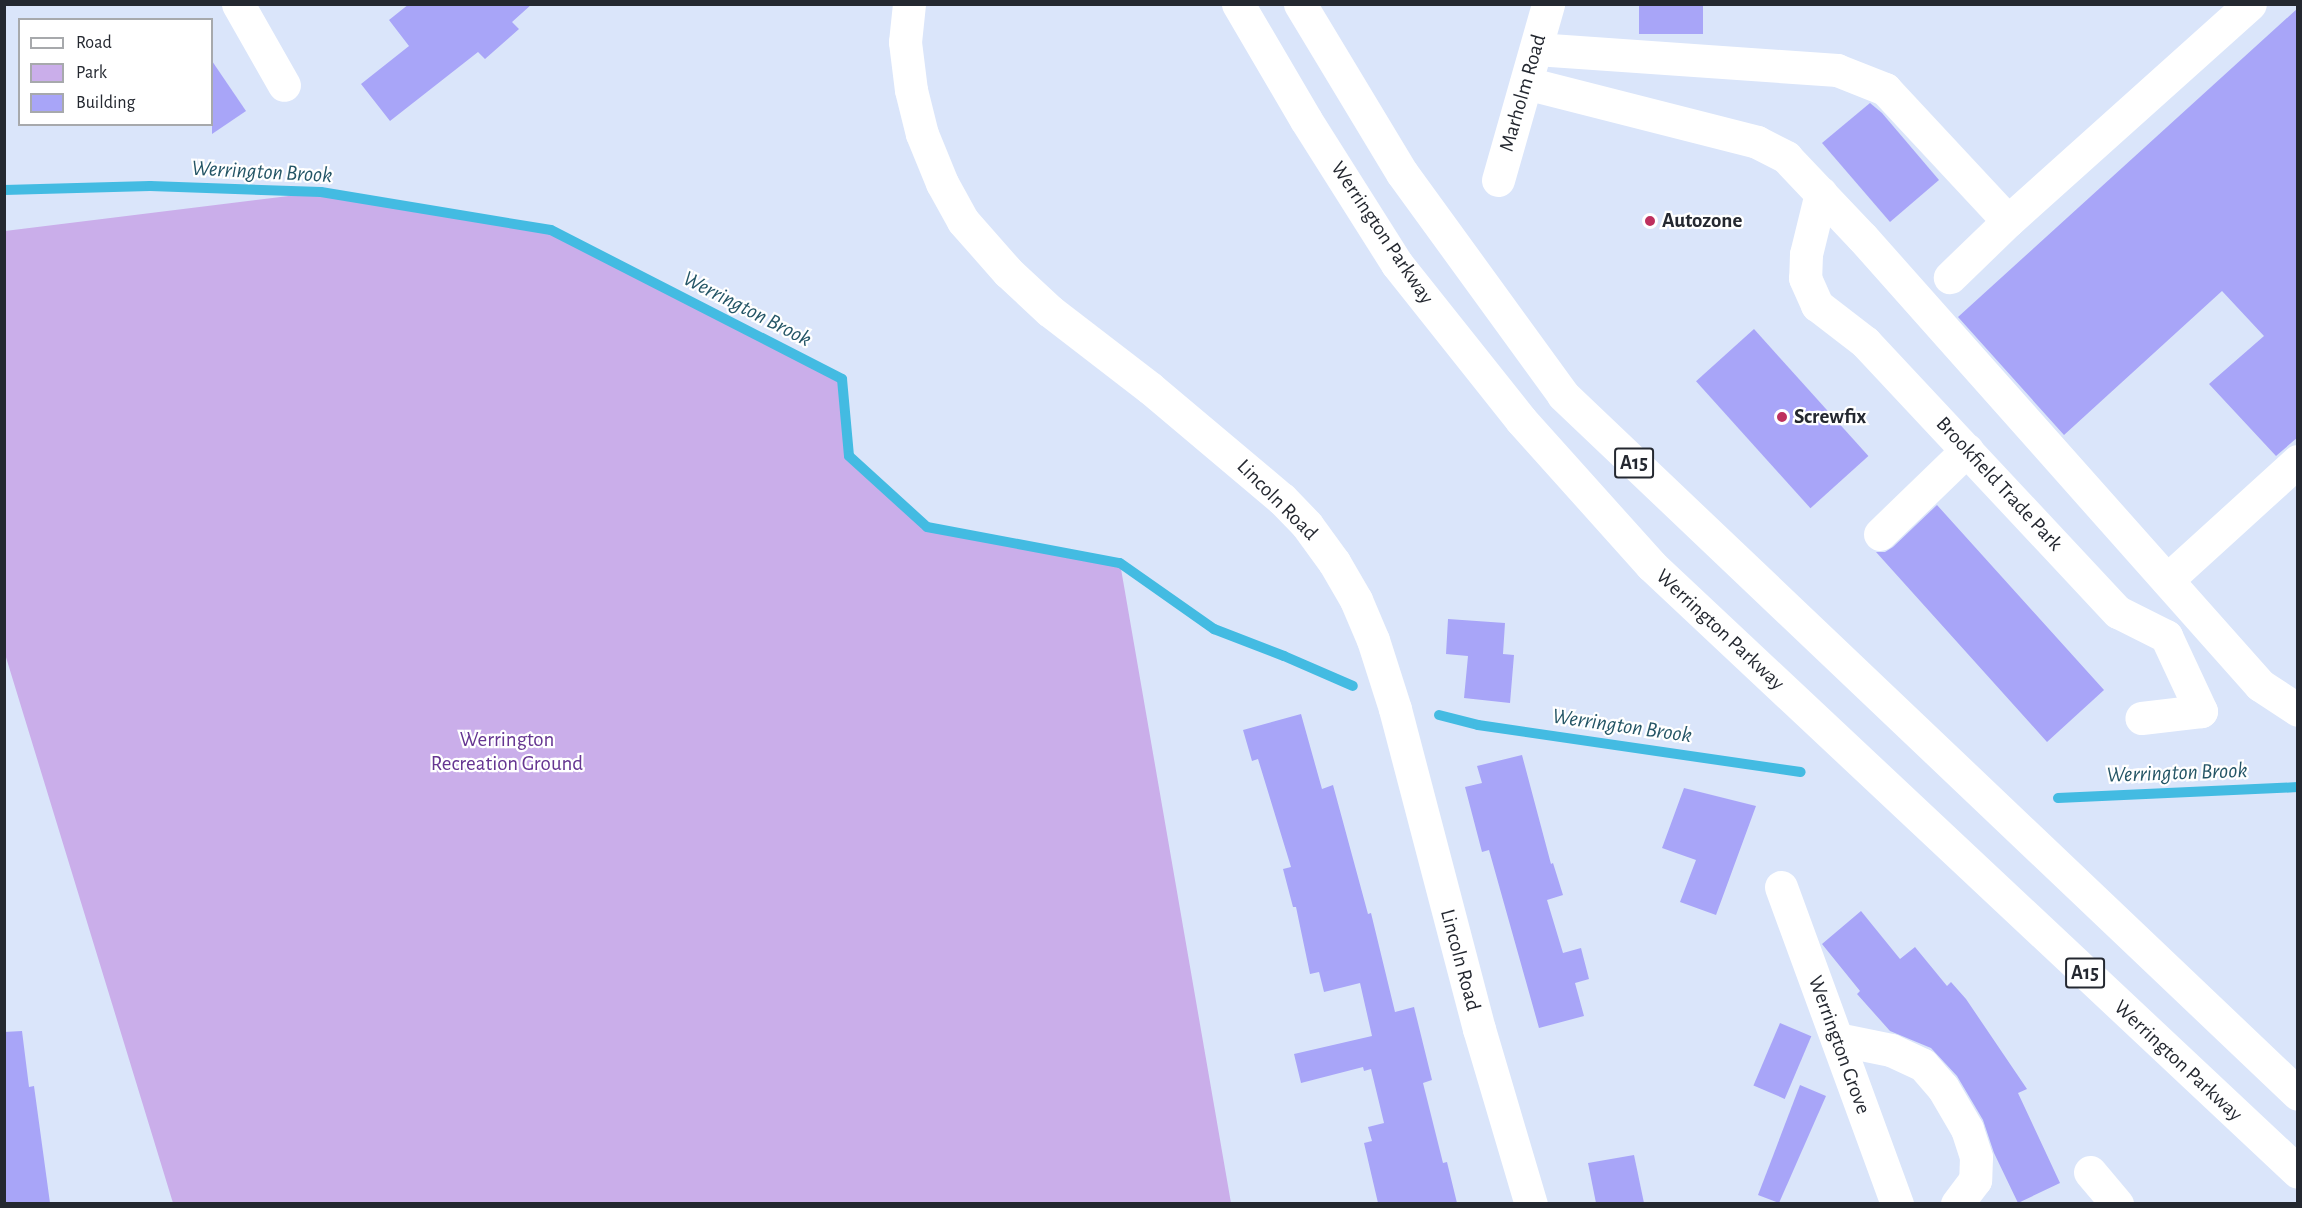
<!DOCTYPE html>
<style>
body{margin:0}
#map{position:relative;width:2302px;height:1208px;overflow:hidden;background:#dae5fa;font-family:"Alegreya Sans",sans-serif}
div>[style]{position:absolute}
.green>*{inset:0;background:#caaeea}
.stream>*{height:10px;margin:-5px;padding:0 5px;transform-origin:5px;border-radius:5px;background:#43bbe2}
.building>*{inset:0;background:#a8a5f8;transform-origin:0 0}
.minor>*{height:33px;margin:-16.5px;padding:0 16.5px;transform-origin:16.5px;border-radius:16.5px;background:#fff}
.highway>*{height:33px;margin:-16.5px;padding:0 16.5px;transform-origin:16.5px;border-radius:16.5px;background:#fff}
.dots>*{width:16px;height:16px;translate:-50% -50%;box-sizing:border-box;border:3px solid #fff;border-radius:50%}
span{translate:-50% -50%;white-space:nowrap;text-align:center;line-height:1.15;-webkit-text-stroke:4.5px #fff;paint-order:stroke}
.shield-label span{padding:2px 4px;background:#fff;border:2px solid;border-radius:4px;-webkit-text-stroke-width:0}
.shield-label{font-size:20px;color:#242830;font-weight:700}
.street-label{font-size:21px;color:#242830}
.poi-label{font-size:21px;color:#242830;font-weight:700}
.left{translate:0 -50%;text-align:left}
.park-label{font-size:21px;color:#653591}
.water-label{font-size:22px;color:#245566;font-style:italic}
.frame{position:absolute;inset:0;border:6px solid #242830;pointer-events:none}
.legend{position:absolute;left:18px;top:18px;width:195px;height:108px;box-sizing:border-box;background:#fff;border:2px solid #a7a9ac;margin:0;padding:8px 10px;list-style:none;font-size:18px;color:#242830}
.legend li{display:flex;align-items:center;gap:12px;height:30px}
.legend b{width:30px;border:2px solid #a7a9ac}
</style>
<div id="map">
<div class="green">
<i style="clip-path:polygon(321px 192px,551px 230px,842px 379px,849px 456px,927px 527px,1120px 563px,1231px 1203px,173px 1203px,5px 654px,5px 231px)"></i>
</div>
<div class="stream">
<i style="left:4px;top:190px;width:146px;rotate:-1.6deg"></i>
<i style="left:150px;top:186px;width:171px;rotate:2deg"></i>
<i style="left:321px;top:192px;width:233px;rotate:9.4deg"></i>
<i style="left:551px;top:230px;width:327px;rotate:27.1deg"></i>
<i style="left:842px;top:379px;width:77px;rotate:84.8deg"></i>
<i style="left:849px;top:456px;width:105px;rotate:42.3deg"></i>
<i style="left:927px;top:527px;width:196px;rotate:10.6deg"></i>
<i style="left:1120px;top:563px;width:115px;rotate:35.1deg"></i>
<i style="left:1214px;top:629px;width:75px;rotate:21.1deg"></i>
<i style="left:1284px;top:656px;width:75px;rotate:23.5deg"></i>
<i style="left:1439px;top:715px;width:40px;rotate:14.4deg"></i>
<i style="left:1478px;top:725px;width:326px;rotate:8.3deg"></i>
<i style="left:2058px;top:798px;width:240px;rotate:-2.6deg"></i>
</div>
<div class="building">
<i style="clip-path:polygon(409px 4px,532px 4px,512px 22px,519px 29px,485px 59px,478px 52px,390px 121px,361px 84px,409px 46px,389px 20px)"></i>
<i style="left:1639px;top:4px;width:64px;height:30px"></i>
<i style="clip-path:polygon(2298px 8px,2298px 437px,2276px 456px,2209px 384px,2264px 336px,2222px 291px,2064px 435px,1958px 317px)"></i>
<i style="clip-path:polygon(212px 61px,246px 111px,212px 134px)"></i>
<i style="clip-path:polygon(1870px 103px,1882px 113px,1939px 180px,1890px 222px,1822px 143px)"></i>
<i style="left:1754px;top:329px;width:171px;height:78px;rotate:48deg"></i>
<i style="clip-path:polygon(1937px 505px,2104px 690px,2047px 742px,1876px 552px,1885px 552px,1893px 547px)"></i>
<i style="clip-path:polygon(1448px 619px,1505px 623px,1503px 654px,1514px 655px,1510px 703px,1464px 698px,1468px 656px,1446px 654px)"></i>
<i style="clip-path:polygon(1301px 714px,1322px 789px,1333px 785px,1368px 914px,1371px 913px,1395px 1012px,1414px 1007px,1432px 1080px,1423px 1083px,1443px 1163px,1447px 1162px,1457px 1203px,1378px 1203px,1364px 1143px,1372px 1141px,1368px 1127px,1384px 1123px,1371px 1069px,1364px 1071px,1363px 1067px,1301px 1083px,1294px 1054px,1372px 1036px,1360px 983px,1324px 992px,1319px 972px,1310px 974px,1296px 907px,1293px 907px,1283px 869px,1291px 867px,1258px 759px,1252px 761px,1243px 730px)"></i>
<i style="clip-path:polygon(1522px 755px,1551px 864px,1553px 863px,1563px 895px,1547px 900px,1563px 953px,1581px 948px,1589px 979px,1575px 983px,1584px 1016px,1539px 1028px,1489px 850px,1482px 852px,1465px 787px,1482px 783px,1477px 766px)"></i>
<i style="clip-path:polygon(1684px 788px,1756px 806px,1716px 915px,1680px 902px,1696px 860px,1662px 848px)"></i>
<i style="clip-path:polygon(1861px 911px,1900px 959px,1915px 947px,1947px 986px,1951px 982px,1966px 999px,2027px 1089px,2018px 1093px,2060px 1183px,2018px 1203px,1994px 1153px,1983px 1120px,1957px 1076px,1931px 1048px,1890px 1031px,1857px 994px,1860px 991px,1822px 944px)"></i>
<i style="left:1780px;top:1023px;width:34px;height:68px;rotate:23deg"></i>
<i style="clip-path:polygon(22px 1031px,29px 1087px,34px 1086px,50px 1203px,4px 1203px,4px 1032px)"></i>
<i style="clip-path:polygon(1800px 1085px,1826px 1096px,1779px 1203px,1758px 1195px)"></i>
<i style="clip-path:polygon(1634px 1155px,1644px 1203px,1596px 1203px,1588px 1163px)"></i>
</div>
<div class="minor">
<i style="left:238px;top:4px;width:93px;rotate:60.4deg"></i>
<i style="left:909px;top:4px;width:38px;rotate:96deg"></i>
<i style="left:905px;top:42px;width:48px;rotate:82.9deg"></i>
<i style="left:911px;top:90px;width:45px;rotate:76deg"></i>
<i style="left:922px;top:134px;width:53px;rotate:67.8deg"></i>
<i style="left:942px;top:183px;width:43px;rotate:61.1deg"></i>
<i style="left:963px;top:221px;width:68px;rotate:48.6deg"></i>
<i style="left:1008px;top:272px;width:57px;rotate:42.9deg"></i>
<i style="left:1050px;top:311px;width:126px;rotate:37.6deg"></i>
<i style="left:1150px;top:388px;width:172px;rotate:40.1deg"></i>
<i style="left:1282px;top:499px;width:36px;rotate:46deg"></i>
<i style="left:1307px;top:525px;width:46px;rotate:53.9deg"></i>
<i style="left:1334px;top:562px;width:44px;rotate:59.9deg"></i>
<i style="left:1356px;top:600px;width:43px;rotate:67deg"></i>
<i style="left:1373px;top:640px;width:72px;rotate:72.3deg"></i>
<i style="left:1395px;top:709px;width:331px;rotate:75.3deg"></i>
<i style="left:1479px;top:1029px;width:183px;rotate:73.5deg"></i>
<i style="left:1536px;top:49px;width:302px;rotate:4deg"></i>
<i style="left:1837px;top:70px;width:52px;rotate:21.6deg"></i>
<i style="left:1885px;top:89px;width:180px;rotate:47deg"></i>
<i style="left:2008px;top:221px;width:81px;rotate:136deg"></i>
<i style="left:1526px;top:83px;width:238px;rotate:14.3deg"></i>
<i style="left:1757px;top:142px;width:33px;rotate:27deg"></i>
<i style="left:1786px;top:157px;width:110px;rotate:46.5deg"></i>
<i style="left:1862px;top:237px;width:599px;rotate:48.38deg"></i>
<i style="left:2260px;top:685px;width:45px;rotate:33.3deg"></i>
<i style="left:1498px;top:180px;width:183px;rotate:-74.1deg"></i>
<i style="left:1821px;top:193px;width:63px;rotate:103.8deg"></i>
<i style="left:1806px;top:254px;width:24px;rotate:92deg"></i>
<i style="left:1805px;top:278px;width:30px;rotate:66deg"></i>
<i style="left:1817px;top:305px;width:61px;rotate:37.6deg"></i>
<i style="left:1865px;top:342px;width:370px;rotate:46.9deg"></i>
<i style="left:2118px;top:612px;width:54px;rotate:26.6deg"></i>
<i style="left:2166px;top:636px;width:83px;rotate:65deg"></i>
<i style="left:2201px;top:711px;width:60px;rotate:173.3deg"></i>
<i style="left:2008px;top:221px;width:325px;rotate:-41.9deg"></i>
<i style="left:1880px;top:534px;width:121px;rotate:-44deg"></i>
<i style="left:2167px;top:580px;width:177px;rotate:-42.3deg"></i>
<i style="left:1781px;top:887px;width:338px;rotate:69.9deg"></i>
<i style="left:1837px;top:1039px;width:55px;rotate:11.5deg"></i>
<i style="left:1891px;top:1050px;width:35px;rotate:25deg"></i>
<i style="left:1923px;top:1065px;width:30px;rotate:49deg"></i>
<i style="left:1943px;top:1088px;width:48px;rotate:59.7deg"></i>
<i style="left:1967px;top:1129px;width:29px;rotate:72deg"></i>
<i style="left:1976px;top:1157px;width:23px;rotate:92deg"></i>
<i style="left:1975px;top:1180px;width:30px;rotate:127deg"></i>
<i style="left:2090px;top:1172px;width:42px;rotate:49.8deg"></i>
</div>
<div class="highway">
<i style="left:1238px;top:4px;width:134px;rotate:59.6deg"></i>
<i style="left:1306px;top:120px;width:170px;rotate:57.7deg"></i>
<i style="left:1397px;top:264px;width:199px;rotate:51.5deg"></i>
<i style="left:1521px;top:420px;width:195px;rotate:48.1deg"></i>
<i style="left:1651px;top:565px;width:887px;rotate:43.17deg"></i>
<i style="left:1300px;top:4px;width:197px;rotate:58.9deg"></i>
<i style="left:1402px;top:173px;width:274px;rotate:54deg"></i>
<i style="left:1563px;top:395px;width:1014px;rotate:43.56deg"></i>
</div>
<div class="dots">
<i style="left:1650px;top:221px;background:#be305e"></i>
<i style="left:1782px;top:417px;background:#be305e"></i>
</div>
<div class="shield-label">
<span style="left:1634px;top:463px">A15</span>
<span style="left:2085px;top:973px">A15</span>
</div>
<div class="street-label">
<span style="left:1523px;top:93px;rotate:-74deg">Marholm Road</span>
<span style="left:1382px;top:233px;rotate:56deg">Werrington Parkway</span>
<span style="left:1999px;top:484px;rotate:47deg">Brookfield Trade Park</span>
<span style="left:1277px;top:500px;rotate:45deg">Lincoln Road</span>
<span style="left:1720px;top:630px;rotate:43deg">Werrington Parkway</span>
<span style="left:1460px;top:960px;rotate:75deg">Lincoln Road</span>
<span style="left:1839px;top:1045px;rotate:70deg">Werrington Grove</span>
<span style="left:2178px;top:1061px;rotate:43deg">Werrington Parkway</span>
</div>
<div class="poi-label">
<span class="left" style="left:1662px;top:221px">Autozone</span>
<span class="left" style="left:1794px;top:417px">Screwfix</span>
</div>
<div class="park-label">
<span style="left:507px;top:752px">Werrington<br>Recreation Ground</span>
</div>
<div class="water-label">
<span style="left:262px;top:172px;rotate:3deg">Werrington Brook</span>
<span style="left:747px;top:309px;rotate:27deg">Werrington Brook</span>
<span style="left:1622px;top:726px;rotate:8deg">Werrington Brook</span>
<span style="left:2177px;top:773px;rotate:-2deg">Werrington Brook</span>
</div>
<div class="frame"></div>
<ul class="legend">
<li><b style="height:8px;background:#fff"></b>Road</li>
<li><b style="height:16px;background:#caaeea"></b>Park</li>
<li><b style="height:16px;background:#a8a5f8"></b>Building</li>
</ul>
</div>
